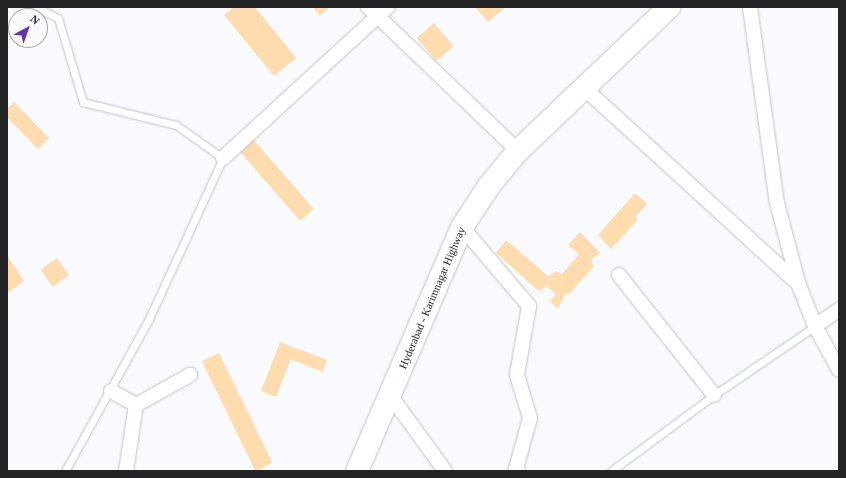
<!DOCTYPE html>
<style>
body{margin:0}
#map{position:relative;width:846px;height:478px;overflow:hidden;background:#f8fafe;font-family:Georgia,serif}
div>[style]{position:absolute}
.building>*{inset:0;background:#fedcad;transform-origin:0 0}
.roads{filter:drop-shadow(0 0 1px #bfc2c9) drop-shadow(0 0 1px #bfc2c9)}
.lane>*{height:7px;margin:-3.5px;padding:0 3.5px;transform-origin:3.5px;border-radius:3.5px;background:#fff}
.street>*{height:14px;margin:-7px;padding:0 7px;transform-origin:7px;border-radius:7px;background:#fff}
.primary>*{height:22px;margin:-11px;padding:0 11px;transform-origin:11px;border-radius:11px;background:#fff}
span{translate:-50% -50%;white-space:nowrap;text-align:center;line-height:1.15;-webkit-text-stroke:3px #f8fafe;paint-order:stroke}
.street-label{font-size:11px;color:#242527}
.frame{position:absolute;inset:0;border:8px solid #242527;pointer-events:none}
.north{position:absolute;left:8px;top:8px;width:40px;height:40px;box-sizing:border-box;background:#f8fafe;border:1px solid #a3a5a8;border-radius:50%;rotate:41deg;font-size:11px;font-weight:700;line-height:16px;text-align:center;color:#242527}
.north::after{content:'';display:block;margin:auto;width:14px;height:18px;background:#6534ac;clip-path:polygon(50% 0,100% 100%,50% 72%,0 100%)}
</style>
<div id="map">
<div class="building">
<i style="clip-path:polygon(234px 7px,255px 7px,296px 58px,274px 76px,224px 15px)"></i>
<i style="clip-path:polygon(313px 7px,327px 7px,328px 9px,320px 16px)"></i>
<i style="clip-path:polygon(475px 7px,506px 7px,488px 22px)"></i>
<i style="left:434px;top:23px;width:30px;height:23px;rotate:49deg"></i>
<i style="clip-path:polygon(14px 102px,49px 138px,38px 149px,7px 117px,7px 109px)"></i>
<i style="left:252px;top:138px;width:94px;height:18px;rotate:49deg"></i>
<i style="clip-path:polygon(635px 193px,647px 204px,635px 217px,638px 219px,611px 249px,598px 235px)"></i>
<i style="clip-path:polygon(580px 232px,600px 253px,593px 258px,591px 262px,594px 266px,568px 295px,566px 292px,558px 309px,547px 298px,551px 300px,556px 294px,547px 286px,539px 291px,496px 253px,506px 240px,548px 276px,556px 271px,562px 274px,579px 254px,568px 245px)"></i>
<i style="clip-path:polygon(7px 255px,24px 281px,7px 293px)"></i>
<i style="left:57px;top:258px;width:21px;height:20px;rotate:55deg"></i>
<i style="clip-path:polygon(280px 342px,327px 360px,323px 372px,291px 359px,276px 397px,261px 391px)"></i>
<i style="left:219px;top:353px;width:122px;height:19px;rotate:64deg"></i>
</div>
<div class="roads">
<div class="lane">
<i style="left:36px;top:7px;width:25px;rotate:27deg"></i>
<i style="left:58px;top:18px;width:88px;rotate:73.4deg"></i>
<i style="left:83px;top:102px;width:96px;rotate:13.9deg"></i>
<i style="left:176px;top:125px;width:57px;rotate:35.1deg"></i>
<i style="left:223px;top:158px;width:177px;rotate:114.7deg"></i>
<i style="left:149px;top:319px;width:174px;rotate:118.9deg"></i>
<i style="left:611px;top:471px;width:128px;rotate:-36.4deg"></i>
<i style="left:714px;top:395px;width:122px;rotate:-34.3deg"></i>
</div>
<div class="street">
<i style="left:368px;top:7px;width:208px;rotate:43.8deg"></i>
<i style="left:750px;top:7px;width:198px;rotate:82.2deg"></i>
<i style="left:777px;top:203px;width:82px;rotate:75.1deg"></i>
<i style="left:583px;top:87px;width:291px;rotate:42.4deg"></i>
<i style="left:798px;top:283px;width:46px;rotate:68.4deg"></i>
<i style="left:815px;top:326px;width:50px;rotate:61.4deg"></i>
<i style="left:223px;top:158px;width:224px;rotate:-42.5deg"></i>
<i style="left:462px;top:227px;width:104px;rotate:49.7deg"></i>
<i style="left:529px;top:306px;width:70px;rotate:99.9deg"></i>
<i style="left:517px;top:375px;width:45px;rotate:73.2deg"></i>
<i style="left:530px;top:418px;width:53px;rotate:105.4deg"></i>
<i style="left:516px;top:469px;width:3px;rotate:45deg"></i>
<i style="left:619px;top:275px;width:153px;rotate:51.6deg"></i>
<i style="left:815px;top:326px;width:29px;rotate:-34deg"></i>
<i style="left:111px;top:391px;width:29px;rotate:29deg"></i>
<i style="left:136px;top:405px;width:62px;rotate:-29.1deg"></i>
<i style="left:390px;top:395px;width:94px;rotate:54.1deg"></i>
<i style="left:126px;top:471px;width:67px;rotate:-81.4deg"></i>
</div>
<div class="primary">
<i style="left:357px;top:471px;width:266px;rotate:-66.7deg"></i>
<i style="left:462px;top:227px;width:49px;rotate:-56.6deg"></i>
<i style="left:489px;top:186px;width:45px;rotate:-50.4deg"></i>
<i style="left:518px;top:151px;width:209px;rotate:-43.6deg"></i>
</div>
</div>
<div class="street-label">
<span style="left:432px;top:298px;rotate:-67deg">Hyderabad - Karimnagar Highway</span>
</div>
<div class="frame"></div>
<div class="north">N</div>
</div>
